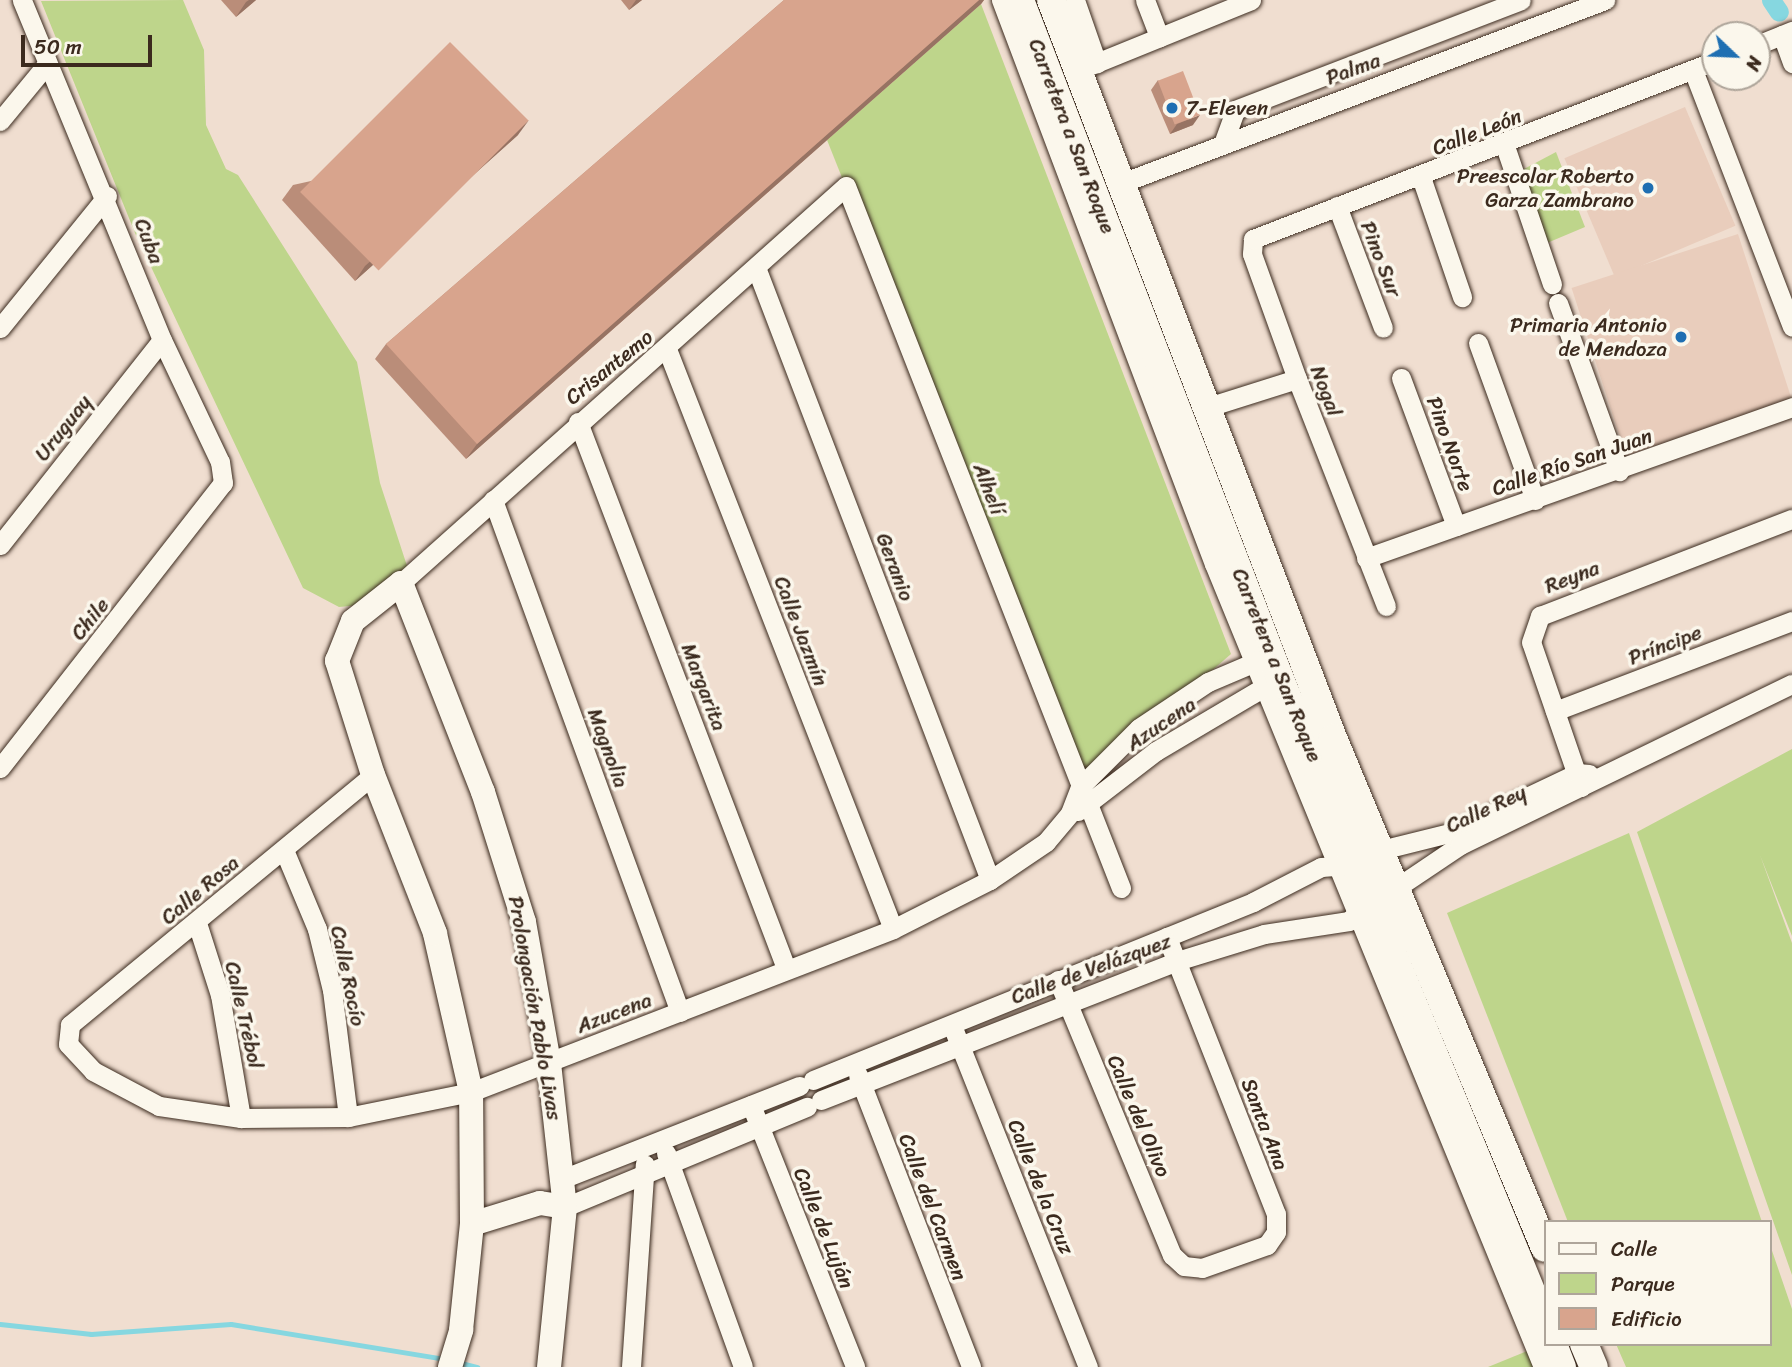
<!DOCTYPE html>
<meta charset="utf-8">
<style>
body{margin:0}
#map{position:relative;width:1792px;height:1367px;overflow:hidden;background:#f0ded0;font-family:Sriracha,sans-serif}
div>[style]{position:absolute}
.built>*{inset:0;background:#e9cdbc;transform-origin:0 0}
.green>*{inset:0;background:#bed58b}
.stream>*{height:5px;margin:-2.5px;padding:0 2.5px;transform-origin:2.5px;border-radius:2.5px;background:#86d7e0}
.canal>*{height:19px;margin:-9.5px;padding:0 9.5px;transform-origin:9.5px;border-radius:9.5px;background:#86d7e0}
.roads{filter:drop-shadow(0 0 2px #3b2a1e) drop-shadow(0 0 2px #3b2a1e)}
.minor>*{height:19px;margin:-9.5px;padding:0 9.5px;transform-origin:9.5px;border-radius:9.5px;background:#fbf7ec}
.tertiary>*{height:24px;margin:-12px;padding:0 12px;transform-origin:12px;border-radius:12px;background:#fbf7ec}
.secondary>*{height:28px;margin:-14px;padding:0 14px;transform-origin:14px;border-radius:14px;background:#fbf7ec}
.wall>*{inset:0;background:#ba8d79}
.shaded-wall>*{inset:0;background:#977363}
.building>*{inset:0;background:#d8a48d;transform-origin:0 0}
.dots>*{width:19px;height:19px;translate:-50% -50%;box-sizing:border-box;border:4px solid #fbf7ec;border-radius:50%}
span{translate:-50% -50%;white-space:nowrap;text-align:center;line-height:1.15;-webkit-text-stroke:7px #fbf7ec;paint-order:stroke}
.street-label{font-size:21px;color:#3b2a1e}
.poi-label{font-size:21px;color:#3b2a1e}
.left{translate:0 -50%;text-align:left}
.right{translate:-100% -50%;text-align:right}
.legend{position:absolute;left:1544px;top:1220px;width:228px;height:126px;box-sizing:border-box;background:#fbf7ec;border:2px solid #aea59a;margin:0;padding:9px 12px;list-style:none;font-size:21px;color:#3b2a1e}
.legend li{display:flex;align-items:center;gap:14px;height:35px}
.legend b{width:35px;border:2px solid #aea59a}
.north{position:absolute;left:1701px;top:21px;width:70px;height:70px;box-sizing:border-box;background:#fbf7ec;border:2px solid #aea59a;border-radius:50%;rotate:113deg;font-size:19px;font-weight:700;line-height:28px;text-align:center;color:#3b2a1e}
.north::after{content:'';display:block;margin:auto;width:24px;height:32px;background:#1f6fb2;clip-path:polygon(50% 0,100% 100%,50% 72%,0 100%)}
.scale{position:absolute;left:21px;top:35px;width:131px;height:32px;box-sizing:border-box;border:4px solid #3b2a1e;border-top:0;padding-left:9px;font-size:21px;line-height:24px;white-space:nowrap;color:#3b2a1e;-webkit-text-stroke:5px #fbf7ec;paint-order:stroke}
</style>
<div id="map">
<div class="built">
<i style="left:1685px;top:107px;width:129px;height:131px;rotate:67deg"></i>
<i style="left:1738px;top:234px;width:176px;height:175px;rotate:72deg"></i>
</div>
<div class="green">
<i style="clip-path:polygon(183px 0,204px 50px,206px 125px,226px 169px,238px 175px,357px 362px,380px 483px,409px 572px,360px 605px,339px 607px,303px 588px,135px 233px,41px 1px)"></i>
<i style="clip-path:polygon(981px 4px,1231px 654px,1083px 782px,827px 140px)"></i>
<i style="clip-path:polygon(1556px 152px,1585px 227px,1547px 243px,1522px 170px)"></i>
<i style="clip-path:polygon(1792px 749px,1792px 936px,1760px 855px,1792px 943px,1792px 1275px,1637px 832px)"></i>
<i style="clip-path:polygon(1629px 833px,1762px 1222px,1568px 1222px,1447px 913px)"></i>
<i style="clip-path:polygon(1769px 1242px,1792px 1309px,1792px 1367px,1626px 1367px,1616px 1344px,1769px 1344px)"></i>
<i style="clip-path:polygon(1527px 1351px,1533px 1367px,1488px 1367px)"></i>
</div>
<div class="stream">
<i style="left:0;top:1324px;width:92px;rotate:6.3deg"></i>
<i style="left:91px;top:1334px;width:140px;rotate:-4.1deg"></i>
<i style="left:231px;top:1324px;width:216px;rotate:9.3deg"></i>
<i style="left:457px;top:1362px;width:21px;rotate:14deg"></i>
</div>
<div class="canal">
<i style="left:1771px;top:0;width:14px;rotate:56deg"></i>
</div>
<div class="roads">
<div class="minor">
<i style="left:1001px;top:0;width:603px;rotate:69.31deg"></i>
<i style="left:1214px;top:564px;width:868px;rotate:67.72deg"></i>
<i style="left:1075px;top:0;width:67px;rotate:70.8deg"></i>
<i style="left:1145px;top:0;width:40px;rotate:69deg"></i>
<i style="left:1782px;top:35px;width:30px;rotate:70deg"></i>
<i style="left:1757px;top:45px;width:38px;rotate:-22deg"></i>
<i style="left:1693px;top:70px;width:275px;rotate:68.9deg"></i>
<i style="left:1074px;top:72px;width:191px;rotate:-22.1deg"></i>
<i style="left:0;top:121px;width:74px;rotate:-50.5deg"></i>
<i style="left:1224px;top:141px;width:33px;rotate:-70deg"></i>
<i style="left:1235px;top:110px;width:306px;rotate:-21deg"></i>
<i style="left:1505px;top:146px;width:146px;rotate:71.2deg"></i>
<i style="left:1421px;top:177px;width:127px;rotate:71.1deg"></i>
<i style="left:1119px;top:184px;width:520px;rotate:-20.74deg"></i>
<i style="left:1337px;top:206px;width:130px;rotate:69.3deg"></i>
<i style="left:757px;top:270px;width:653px;rotate:69.09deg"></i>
<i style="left:1558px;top:303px;width:179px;rotate:70deg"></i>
<i style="left:0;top:328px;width:170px;rotate:-51deg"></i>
<i style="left:1478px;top:343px;width:167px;rotate:70deg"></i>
<i style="left:667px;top:349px;width:622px;rotate:68.71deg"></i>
<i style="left:1401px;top:378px;width:158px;rotate:69.6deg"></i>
<i style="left:1208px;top:407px;width:93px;rotate:-17.5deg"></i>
<i style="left:578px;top:422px;width:584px;rotate:69.15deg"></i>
<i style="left:493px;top:500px;width:545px;rotate:69.94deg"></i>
<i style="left:0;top:545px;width:261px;rotate:-51.7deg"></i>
<i style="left:1366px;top:558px;width:452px;rotate:-19.5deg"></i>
<i style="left:401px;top:583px;width:596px;rotate:-41.74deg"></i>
<i style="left:846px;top:186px;width:754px;rotate:68.61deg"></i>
<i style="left:1386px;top:606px;width:244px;rotate:-111.4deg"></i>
<i style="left:1297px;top:379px;width:133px;rotate:-109.8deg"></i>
<i style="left:1252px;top:254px;width:15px;rotate:-86deg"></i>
<i style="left:1253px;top:239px;width:495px;rotate:-21.1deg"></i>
<i style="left:1555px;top:711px;width:254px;rotate:-20.8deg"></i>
<i style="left:0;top:768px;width:362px;rotate:-52deg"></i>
<i style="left:223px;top:483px;width:21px;rotate:-98deg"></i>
<i style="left:220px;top:462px;width:135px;rotate:-115.4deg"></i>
<i style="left:162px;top:340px;width:368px;rotate:-112.4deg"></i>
<i style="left:373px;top:775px;width:393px;rotate:140.5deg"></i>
<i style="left:70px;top:1025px;width:19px;rotate:96deg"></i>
<i style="left:68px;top:1044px;width:37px;rotate:47deg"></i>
<i style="left:93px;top:1071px;width:75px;rotate:27.9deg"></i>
<i style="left:159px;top:1106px;width:83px;rotate:8.3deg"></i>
<i style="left:241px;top:1118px;width:107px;rotate:-0.5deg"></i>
<i style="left:348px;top:1117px;width:126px;rotate:-11.5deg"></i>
<i style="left:471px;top:1092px;width:452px;rotate:-21.1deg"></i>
<i style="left:893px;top:929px;width:109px;rotate:-26.8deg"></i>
<i style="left:990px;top:880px;width:68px;rotate:-34.2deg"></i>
<i style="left:1046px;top:842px;width:38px;rotate:-50deg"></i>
<i style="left:1070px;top:813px;width:28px;rotate:-69deg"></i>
<i style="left:1080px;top:787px;width:83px;rotate:-45deg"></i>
<i style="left:1139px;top:728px;width:83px;rotate:-33.7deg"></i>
<i style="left:1208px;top:682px;width:51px;rotate:-23.1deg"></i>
<i style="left:1255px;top:662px;width:19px;rotate:-3deg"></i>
<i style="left:1581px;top:787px;width:153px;rotate:-109deg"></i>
<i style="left:1531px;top:642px;width:28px;rotate:-71deg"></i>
<i style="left:1540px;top:616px;width:270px;rotate:-21.1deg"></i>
<i style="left:1078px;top:811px;width:98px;rotate:-37.6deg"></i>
<i style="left:1156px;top:751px;width:139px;rotate:-30.6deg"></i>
<i style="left:284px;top:850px;width:86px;rotate:67.3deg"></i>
<i style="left:317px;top:929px;width:63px;rotate:76.2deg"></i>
<i style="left:332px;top:990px;width:128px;rotate:82.8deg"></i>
<i style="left:1381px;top:850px;width:74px;rotate:-14deg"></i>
<i style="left:1453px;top:832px;width:137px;rotate:-25.4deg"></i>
<i style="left:1577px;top:773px;width:12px;rotate:5deg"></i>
<i style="left:1396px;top:888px;width:77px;rotate:-33.9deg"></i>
<i style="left:1460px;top:845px;width:369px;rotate:-25.9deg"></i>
<i style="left:197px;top:923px;width:76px;rotate:72.3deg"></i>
<i style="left:220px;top:995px;width:125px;rotate:80.3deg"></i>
<i style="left:1058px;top:980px;width:298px;rotate:67.5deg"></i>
<i style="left:1172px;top:1255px;width:16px;rotate:43deg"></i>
<i style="left:1184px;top:1266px;width:18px;rotate:6deg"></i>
<i style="left:1202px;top:1268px;width:69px;rotate:-19.5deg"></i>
<i style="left:1267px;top:1245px;width:16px;rotate:-55deg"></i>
<i style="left:1276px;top:1232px;width:18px;rotate:-90deg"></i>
<i style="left:1276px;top:1214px;width:298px;rotate:-111.5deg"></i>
<i style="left:955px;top:1033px;width:360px;rotate:68.3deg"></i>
<i style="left:858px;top:1075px;width:313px;rotate:68.8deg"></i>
<i style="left:813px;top:1080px;width:475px;rotate:-22deg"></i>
<i style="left:1253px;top:902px;width:76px;rotate:-27.2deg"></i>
<i style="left:1321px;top:867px;width:28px;rotate:-4deg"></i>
<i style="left:821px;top:1100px;width:382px;rotate:-21.3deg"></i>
<i style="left:1177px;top:961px;width:91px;rotate:-17.2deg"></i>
<i style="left:1264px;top:934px;width:86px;rotate:-8.7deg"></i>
<i style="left:1349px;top:921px;width:23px;rotate:-45deg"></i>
<i style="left:751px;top:1105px;width:282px;rotate:68.3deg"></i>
<i style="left:666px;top:1153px;width:227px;rotate:70.2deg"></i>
<i style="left:562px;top:1179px;width:255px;rotate:-21.4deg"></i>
<i style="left:565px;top:1207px;width:262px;rotate:-22.5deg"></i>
<i style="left:631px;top:1367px;width:203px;rotate:-86.1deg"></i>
</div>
<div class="tertiary">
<i style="left:472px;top:1224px;width:71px;rotate:-17.2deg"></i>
<i style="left:540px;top:1203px;width:25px;rotate:9deg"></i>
<i style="left:450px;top:1367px;width:39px;rotate:-73deg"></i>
<i style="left:461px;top:1330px;width:107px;rotate:-84.1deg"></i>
<i style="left:472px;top:1224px;width:132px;rotate:-90.4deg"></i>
<i style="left:471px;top:1092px;width:163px;rotate:-102.8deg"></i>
<i style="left:435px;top:933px;width:170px;rotate:-111.4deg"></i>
<i style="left:373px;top:775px;width:120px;rotate:-107.5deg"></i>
<i style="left:337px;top:661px;width:43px;rotate:-68.2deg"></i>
<i style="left:353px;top:621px;width:61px;rotate:-38.4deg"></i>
<i style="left:401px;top:583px;width:225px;rotate:68.6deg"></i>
<i style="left:483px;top:792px;width:136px;rotate:72.5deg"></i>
<i style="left:524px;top:922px;width:143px;rotate:79.9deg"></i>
<i style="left:549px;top:1063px;width:145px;rotate:83.7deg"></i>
<i style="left:565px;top:1207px;width:161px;rotate:95.7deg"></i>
</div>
<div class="secondary">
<i style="left:1020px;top:0;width:724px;rotate:69.04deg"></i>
<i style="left:1279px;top:676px;width:701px;rotate:67.71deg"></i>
<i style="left:1051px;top:0;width:790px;rotate:69.09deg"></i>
<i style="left:1333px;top:738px;width:552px;rotate:67.43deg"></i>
<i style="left:1553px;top:1344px;width:25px;rotate:69deg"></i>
<i style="left:1584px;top:1344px;width:25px;rotate:67deg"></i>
</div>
</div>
<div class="wall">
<i style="clip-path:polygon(221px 0,256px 0,236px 17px)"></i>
<i style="clip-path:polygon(621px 0,642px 0,629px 10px)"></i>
<i style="clip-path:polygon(784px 0,984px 0,981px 4px,466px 459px,375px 359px,386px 344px)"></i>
<i style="clip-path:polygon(1158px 80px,1193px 125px,1170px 134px,1151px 90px)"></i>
<i style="clip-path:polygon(518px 135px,355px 281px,282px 200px,293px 185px)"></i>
</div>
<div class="shaded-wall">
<i style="clip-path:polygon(249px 0,256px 0,236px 17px,246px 2px)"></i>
<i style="clip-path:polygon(636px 0,642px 0,629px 10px)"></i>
<i style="clip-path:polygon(979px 0,984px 0,981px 4px,466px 459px,477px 444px)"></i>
<i style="clip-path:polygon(1200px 115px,1193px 125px,1170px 134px,1177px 124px)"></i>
<i style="clip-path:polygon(529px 120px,518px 135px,355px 281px,365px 266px)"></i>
</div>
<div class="building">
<i style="clip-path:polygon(784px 0,979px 0,477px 444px,386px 344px)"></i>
<i style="left:450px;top:42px;width:111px;height:212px;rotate:45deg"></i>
<i style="left:1183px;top:71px;width:47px;height:27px;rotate:69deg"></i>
</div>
<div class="dots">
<i style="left:1172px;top:108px;background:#1f6fb2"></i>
<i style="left:1648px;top:188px;background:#1f6fb2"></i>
<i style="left:1681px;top:337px;background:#1f6fb2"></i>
</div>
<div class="street-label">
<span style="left:1353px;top:69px;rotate:-20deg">Palma</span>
<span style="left:1477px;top:132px;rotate:-21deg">Calle León</span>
<span style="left:1072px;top:136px;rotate:69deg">Carretera a San Roque</span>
<span style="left:149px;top:241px;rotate:69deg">Cuba</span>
<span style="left:1381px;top:259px;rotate:69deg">Pino Sur</span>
<span style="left:609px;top:367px;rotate:-39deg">Crisantemo</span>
<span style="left:1326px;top:391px;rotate:69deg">Nogal</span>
<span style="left:63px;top:428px;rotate:-52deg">Uruguay</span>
<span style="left:1450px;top:444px;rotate:70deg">Pino Norte</span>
<span style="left:1572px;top:462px;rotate:-19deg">Calle Río San Juan</span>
<span style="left:989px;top:489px;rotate:69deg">Alhelí</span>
<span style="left:895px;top:567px;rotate:69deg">Geranio</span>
<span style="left:1572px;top:577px;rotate:-21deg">Reyna</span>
<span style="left:90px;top:619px;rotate:-51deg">Chile</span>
<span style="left:801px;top:631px;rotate:69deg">Calle Jazmín</span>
<span style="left:1665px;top:645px;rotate:-21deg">Príncipe</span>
<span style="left:1277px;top:665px;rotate:68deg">Carretera a San Roque</span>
<span style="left:704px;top:687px;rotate:69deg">Margarita</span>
<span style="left:1161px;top:724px;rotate:-34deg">Azucena</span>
<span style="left:608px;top:748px;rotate:70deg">Magnolia</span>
<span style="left:1486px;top:809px;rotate:-25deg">Calle Rey</span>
<span style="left:200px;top:890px;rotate:-40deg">Calle Rosa</span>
<span style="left:1091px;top:969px;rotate:-20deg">Calle de Velázquez</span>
<span style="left:348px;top:976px;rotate:78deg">Calle Rocío</span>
<span style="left:535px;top:1008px;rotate:80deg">Prolongación Pablo Livas</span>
<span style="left:614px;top:1013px;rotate:-21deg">Azucena</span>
<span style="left:244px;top:1015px;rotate:77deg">Calle Trébol</span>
<span style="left:1139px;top:1116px;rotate:67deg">Calle del Olivo</span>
<span style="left:1265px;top:1124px;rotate:69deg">Santa Ana</span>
<span style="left:1041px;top:1187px;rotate:68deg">Calle de la Cruz</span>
<span style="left:933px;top:1207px;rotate:69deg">Calle del Carmen</span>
<span style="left:824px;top:1228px;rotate:68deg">Calle de Luján</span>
</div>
<div class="poi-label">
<span class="left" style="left:1186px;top:108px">7-Eleven</span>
<span class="right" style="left:1634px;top:188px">Preescolar Roberto<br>Garza Zambrano</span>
<span class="right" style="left:1667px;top:337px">Primaria Antonio<br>de Mendoza</span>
</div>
<ul class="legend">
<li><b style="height:9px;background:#fbf7ec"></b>Calle</li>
<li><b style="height:19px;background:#bed58b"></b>Parque</li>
<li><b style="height:19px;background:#d8a48d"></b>Edificio</li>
</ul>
<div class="north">N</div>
<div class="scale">50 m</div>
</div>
